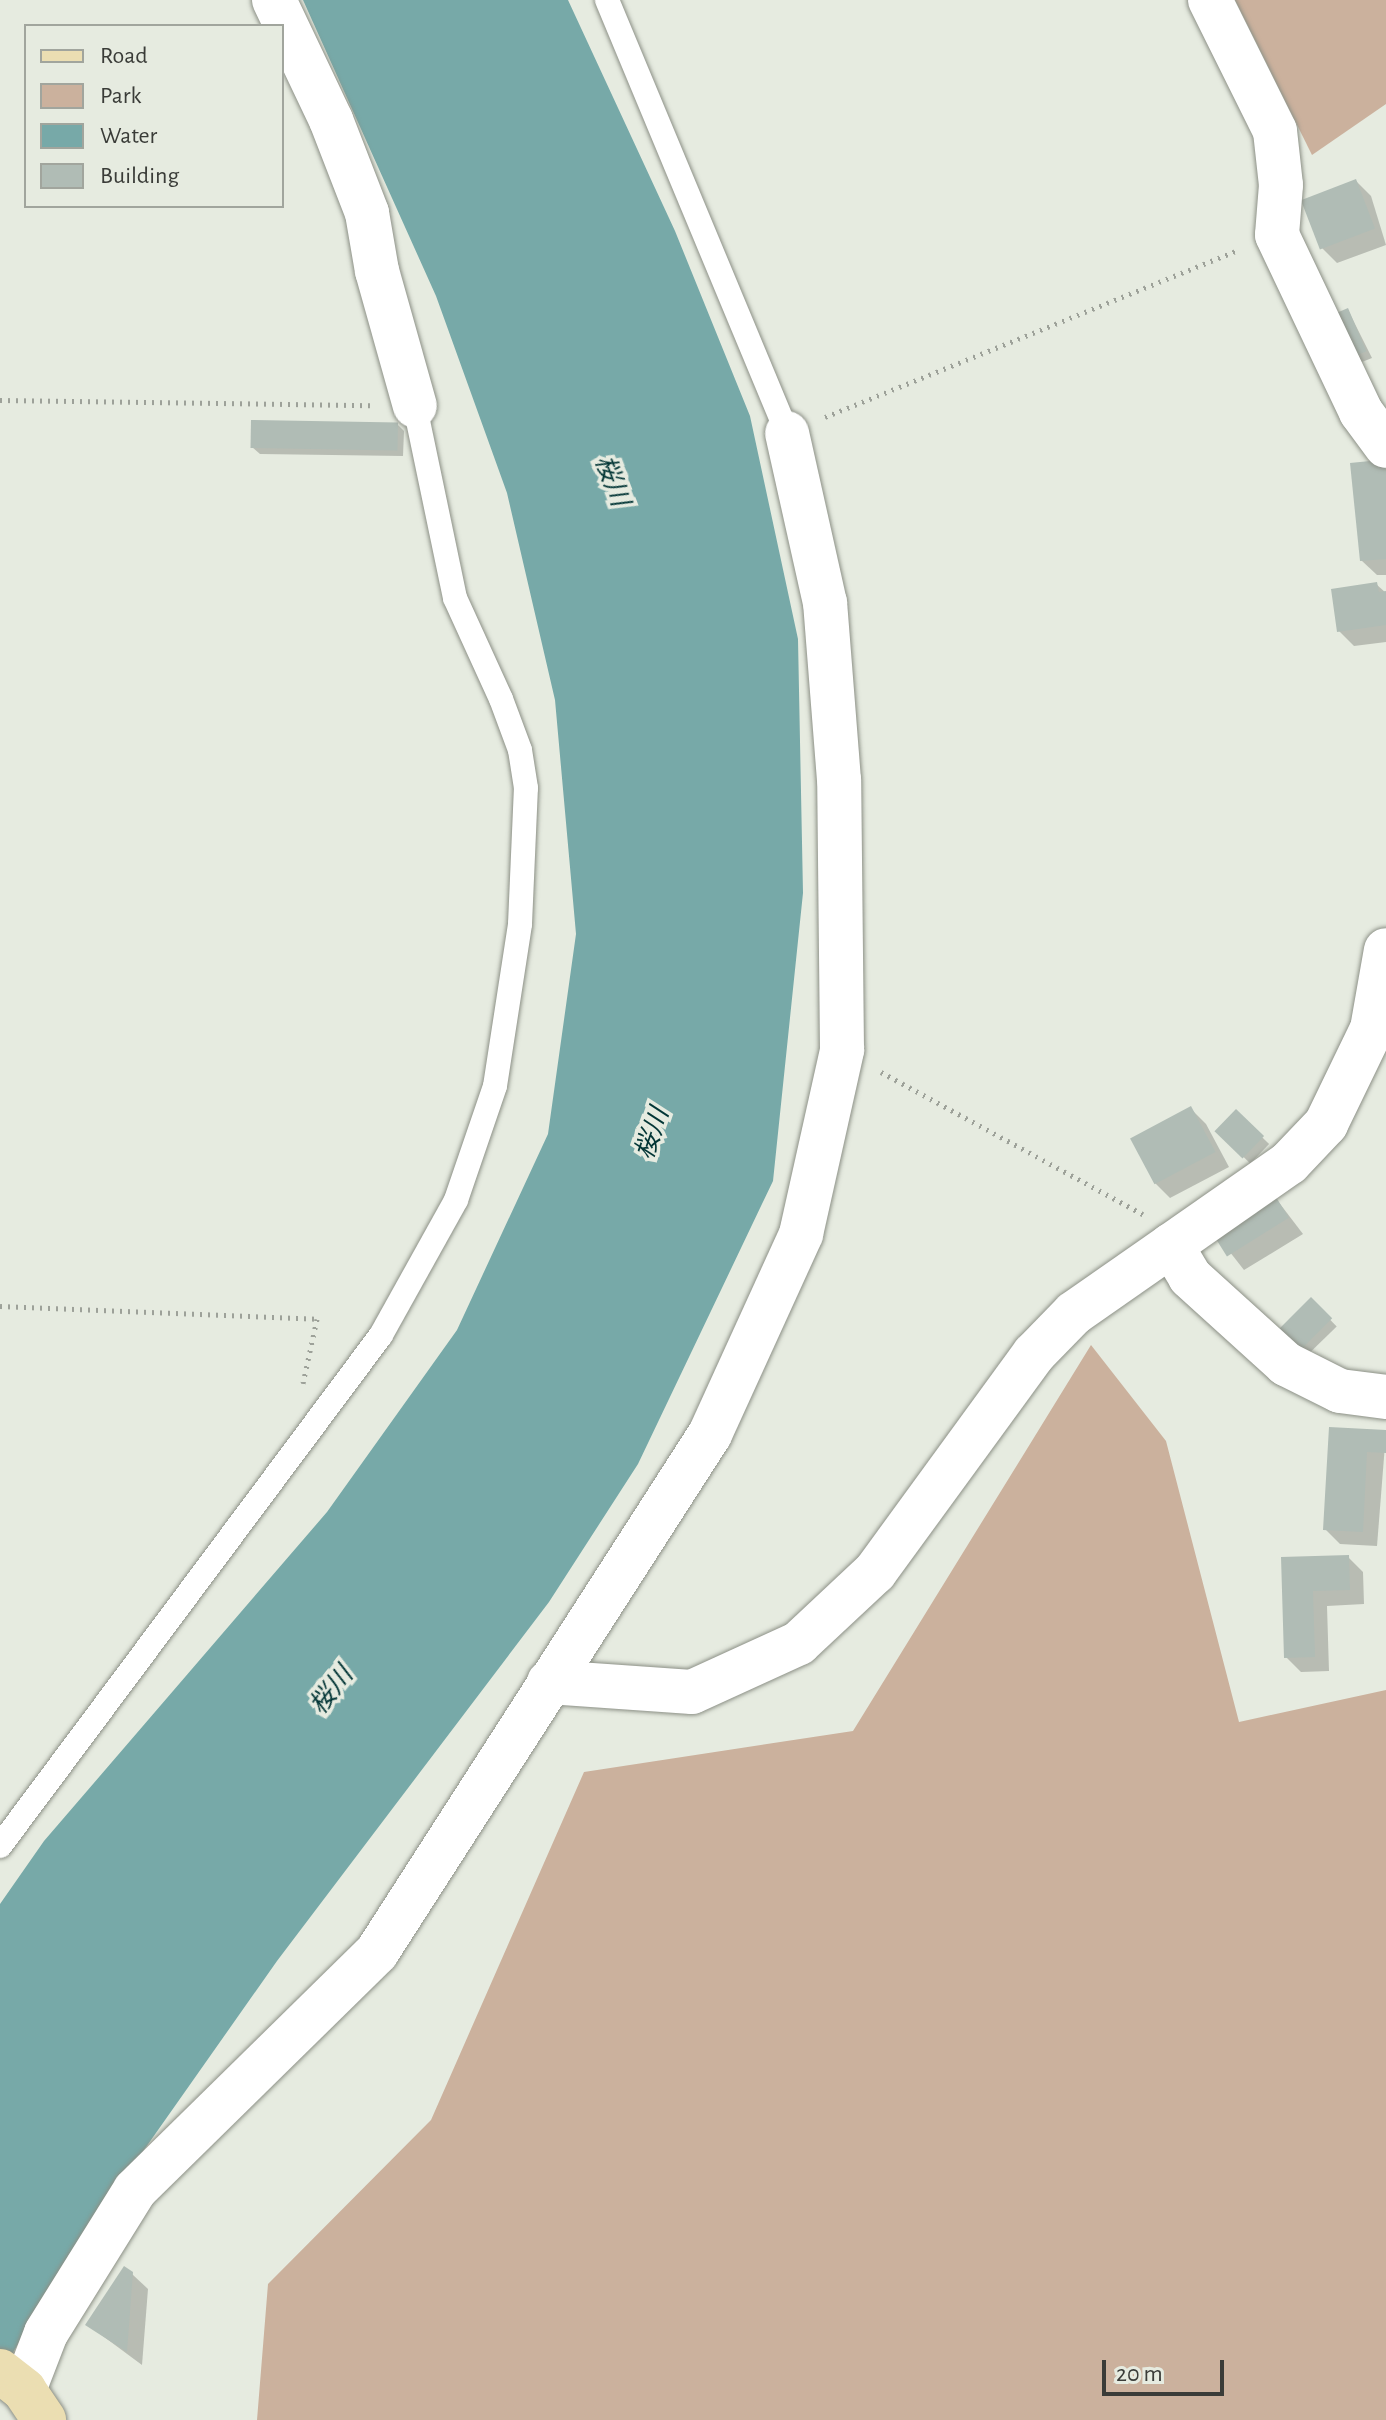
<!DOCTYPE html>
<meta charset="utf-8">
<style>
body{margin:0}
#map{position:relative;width:1386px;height:2420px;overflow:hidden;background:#e6ebe0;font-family:"Alegreya Sans","Noto Sans JP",sans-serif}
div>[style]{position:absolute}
.green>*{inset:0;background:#cbb19d}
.water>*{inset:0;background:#77a9a8}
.shadow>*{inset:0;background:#0003;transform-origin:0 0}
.building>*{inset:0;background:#b0bcb5;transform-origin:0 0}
.path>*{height:5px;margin-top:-2.5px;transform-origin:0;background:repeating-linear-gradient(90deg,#9da199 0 2px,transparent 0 8px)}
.roads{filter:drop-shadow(0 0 2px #8c9086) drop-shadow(0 0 2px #8c9086)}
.service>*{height:24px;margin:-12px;padding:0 12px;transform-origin:12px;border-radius:12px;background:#fff}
.minor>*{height:44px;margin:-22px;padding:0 22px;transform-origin:22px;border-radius:22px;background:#fff}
.primary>*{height:44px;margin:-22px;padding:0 22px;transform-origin:22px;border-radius:22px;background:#ebdeb2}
span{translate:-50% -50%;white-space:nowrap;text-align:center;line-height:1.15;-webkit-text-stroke:7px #e6ebe0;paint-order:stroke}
.water-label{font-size:26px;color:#033636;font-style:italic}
.legend{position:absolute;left:24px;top:24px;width:260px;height:184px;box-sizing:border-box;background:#e6ebe0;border:2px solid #a1a59d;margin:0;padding:10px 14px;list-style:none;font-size:24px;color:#3a3c38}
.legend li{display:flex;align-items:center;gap:16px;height:40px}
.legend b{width:40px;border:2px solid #a1a59d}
.scale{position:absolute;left:1102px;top:2360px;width:122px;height:36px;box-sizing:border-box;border:4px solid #3a3c38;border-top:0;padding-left:10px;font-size:24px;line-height:28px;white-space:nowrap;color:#3a3c38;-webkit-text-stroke:6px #e6ebe0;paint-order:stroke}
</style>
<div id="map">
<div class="green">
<i style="clip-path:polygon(1235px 0,1386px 0,1386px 104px,1312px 155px)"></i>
<i style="clip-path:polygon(1091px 1345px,1166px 1441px,1239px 1722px,1386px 1690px,1386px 2420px,257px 2420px,268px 2284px,431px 2120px,584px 1772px,853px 1731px)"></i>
</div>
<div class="water">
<i style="clip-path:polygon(303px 0,568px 0,675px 231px,750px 416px,798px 639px,803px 893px,773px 1181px,638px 1464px,549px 1602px,277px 1961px,82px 2238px,0 2374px,0 1904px,44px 1841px,327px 1512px,457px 1330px,548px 1134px,576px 934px,555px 700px,507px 493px,436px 296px)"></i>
</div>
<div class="shadow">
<i style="clip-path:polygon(1356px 181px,1371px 196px,1386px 245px,1337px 263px,1322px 248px)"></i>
<i style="clip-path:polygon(1348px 310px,1372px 358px,1352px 366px)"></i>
<i style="clip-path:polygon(397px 424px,404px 431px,403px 456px,260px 454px,252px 447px)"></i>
<i style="clip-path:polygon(1379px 462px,1386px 469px,1386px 575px,1377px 575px,1361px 560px)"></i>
<i style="clip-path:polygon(1376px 584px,1386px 593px,1386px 642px,1354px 646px,1339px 631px)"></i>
<i style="clip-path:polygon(1191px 1109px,1206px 1124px,1229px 1167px,1170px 1198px,1155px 1183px)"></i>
<i style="left:1236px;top:1112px;width:46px;height:27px;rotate:44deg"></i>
<i style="clip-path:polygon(1274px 1196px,1303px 1234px,1244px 1270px,1215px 1233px)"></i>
<i style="left:1311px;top:1300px;width:37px;height:44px;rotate:46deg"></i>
<i style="clip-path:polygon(1331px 1429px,1386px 1432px,1377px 1546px,1340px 1544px,1325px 1529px)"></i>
<i style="clip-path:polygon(1348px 1557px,1363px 1572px,1364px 1604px,1327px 1606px,1329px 1671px,1301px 1672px,1286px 1657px,1283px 1559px)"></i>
<i style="clip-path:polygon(132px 2274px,148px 2289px,142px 2365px,88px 2325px)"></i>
</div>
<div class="building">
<i style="left:1356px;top:179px;width:53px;height:59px;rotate:69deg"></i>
<i style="left:1348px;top:308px;width:47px;height:24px;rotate:67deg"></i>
<i style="left:251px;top:420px;width:147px;height:28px;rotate:1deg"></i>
<i style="clip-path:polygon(1380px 460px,1386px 470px,1386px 559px,1360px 561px,1350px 463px)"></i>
<i style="clip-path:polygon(1377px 582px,1379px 592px,1386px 591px,1386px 625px,1337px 632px,1331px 589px)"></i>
<i style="left:1191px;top:1106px;width:52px;height:69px;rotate:62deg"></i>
<i style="left:1236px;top:1109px;width:39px;height:31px;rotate:44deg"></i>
<i style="left:1274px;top:1194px;width:28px;height:73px;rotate:58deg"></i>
<i style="left:1311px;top:1297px;width:30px;height:48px;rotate:45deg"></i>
<i style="clip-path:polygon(1329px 1427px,1386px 1430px,1386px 1453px,1367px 1452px,1363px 1532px,1323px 1530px)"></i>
<i style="clip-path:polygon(1349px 1555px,1350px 1590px,1313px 1591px,1315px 1657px,1284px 1658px,1281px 1557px)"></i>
<i style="clip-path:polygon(124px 2266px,133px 2272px,127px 2352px,85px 2325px)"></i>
</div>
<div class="path">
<i style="left:0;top:400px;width:370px;rotate:0.8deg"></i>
<i style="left:825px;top:417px;width:445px;rotate:-22deg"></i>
<i style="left:881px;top:1072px;width:298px;rotate:28.5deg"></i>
<i style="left:0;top:1306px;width:317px;rotate:2.3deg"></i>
<i style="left:317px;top:1319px;width:66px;rotate:102.3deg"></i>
</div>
<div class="roads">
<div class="service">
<i style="left:607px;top:0;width:469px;rotate:67.4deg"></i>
<i style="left:0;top:1846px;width:637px;rotate:-53.29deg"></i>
<i style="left:381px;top:1335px;width:154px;rotate:-60.9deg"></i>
<i style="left:456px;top:1200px;width:120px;rotate:-71.1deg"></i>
<i style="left:495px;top:1086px;width:164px;rotate:-81.2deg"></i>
<i style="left:520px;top:924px;width:136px;rotate:-87.5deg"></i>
<i style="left:526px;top:788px;width:38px;rotate:-99deg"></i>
<i style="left:520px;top:750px;width:54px;rotate:-110.4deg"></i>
<i style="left:501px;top:699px;width:111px;rotate:-114.5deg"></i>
<i style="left:455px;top:598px;width:196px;rotate:-101.8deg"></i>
</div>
<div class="minor">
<i style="left:274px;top:0;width:133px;rotate:64.6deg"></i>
<i style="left:331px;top:120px;width:100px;rotate:68.8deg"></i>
<i style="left:367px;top:213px;width:59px;rotate:80.2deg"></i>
<i style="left:377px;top:271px;width:140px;rotate:74.3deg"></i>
<i style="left:1210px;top:0;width:146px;rotate:63.6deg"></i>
<i style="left:1275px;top:131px;width:54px;rotate:83.7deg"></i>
<i style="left:1281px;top:185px;width:50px;rotate:94.6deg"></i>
<i style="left:1277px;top:235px;width:196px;rotate:64.6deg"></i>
<i style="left:1361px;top:412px;width:42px;rotate:53.7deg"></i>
<i style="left:1171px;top:1245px;width:37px;rotate:59deg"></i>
<i style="left:1190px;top:1277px;width:130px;rotate:42.2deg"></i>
<i style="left:1286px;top:1364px;width:60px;rotate:26.6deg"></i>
<i style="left:1340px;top:1391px;width:46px;rotate:7.4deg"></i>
<i style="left:549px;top:1682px;width:143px;rotate:4deg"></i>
<i style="left:692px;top:1692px;width:118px;rotate:-24.6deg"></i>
<i style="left:799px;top:1643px;width:104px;rotate:-43.1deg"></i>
<i style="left:875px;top:1572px;width:270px;rotate:-53.9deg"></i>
<i style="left:1034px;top:1354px;width:57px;rotate:-45.7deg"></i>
<i style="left:1074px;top:1313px;width:262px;rotate:-34.9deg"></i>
<i style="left:1289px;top:1163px;width:54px;rotate:-46.5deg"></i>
<i style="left:1326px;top:1124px;width:106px;rotate:-64.2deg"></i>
<i style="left:1372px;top:1029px;width:80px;rotate:-80deg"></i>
<i style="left:24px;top:2390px;width:61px;rotate:-68.9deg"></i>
<i style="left:46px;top:2333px;width:168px;rotate:-58.1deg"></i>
<i style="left:135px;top:2190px;width:339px;rotate:-44.5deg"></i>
<i style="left:377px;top:1952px;width:616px;rotate:-57.26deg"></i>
<i style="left:710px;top:1434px;width:220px;rotate:-65.5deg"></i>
<i style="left:801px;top:1234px;width:189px;rotate:-77.4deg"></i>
<i style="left:842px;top:1050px;width:270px;rotate:-90.6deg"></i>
<i style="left:839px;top:780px;width:178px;rotate:-94.5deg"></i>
<i style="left:825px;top:603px;width:174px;rotate:-102.6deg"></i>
</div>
<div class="primary">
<i style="left:0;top:2371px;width:31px;rotate:38deg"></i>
<i style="left:24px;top:2390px;width:36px;rotate:56deg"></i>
</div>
</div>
<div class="water-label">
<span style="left:611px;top:481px;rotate:69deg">桜川</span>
<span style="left:653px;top:1134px;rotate:-71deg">桜川</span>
<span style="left:332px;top:1691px;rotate:-52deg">桜川</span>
</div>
<ul class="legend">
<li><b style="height:10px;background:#ebdeb2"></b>Road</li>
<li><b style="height:22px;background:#cbb19d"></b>Park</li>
<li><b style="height:22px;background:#77a9a8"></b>Water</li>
<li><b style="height:22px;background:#b0bcb5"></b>Building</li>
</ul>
<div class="scale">20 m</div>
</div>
